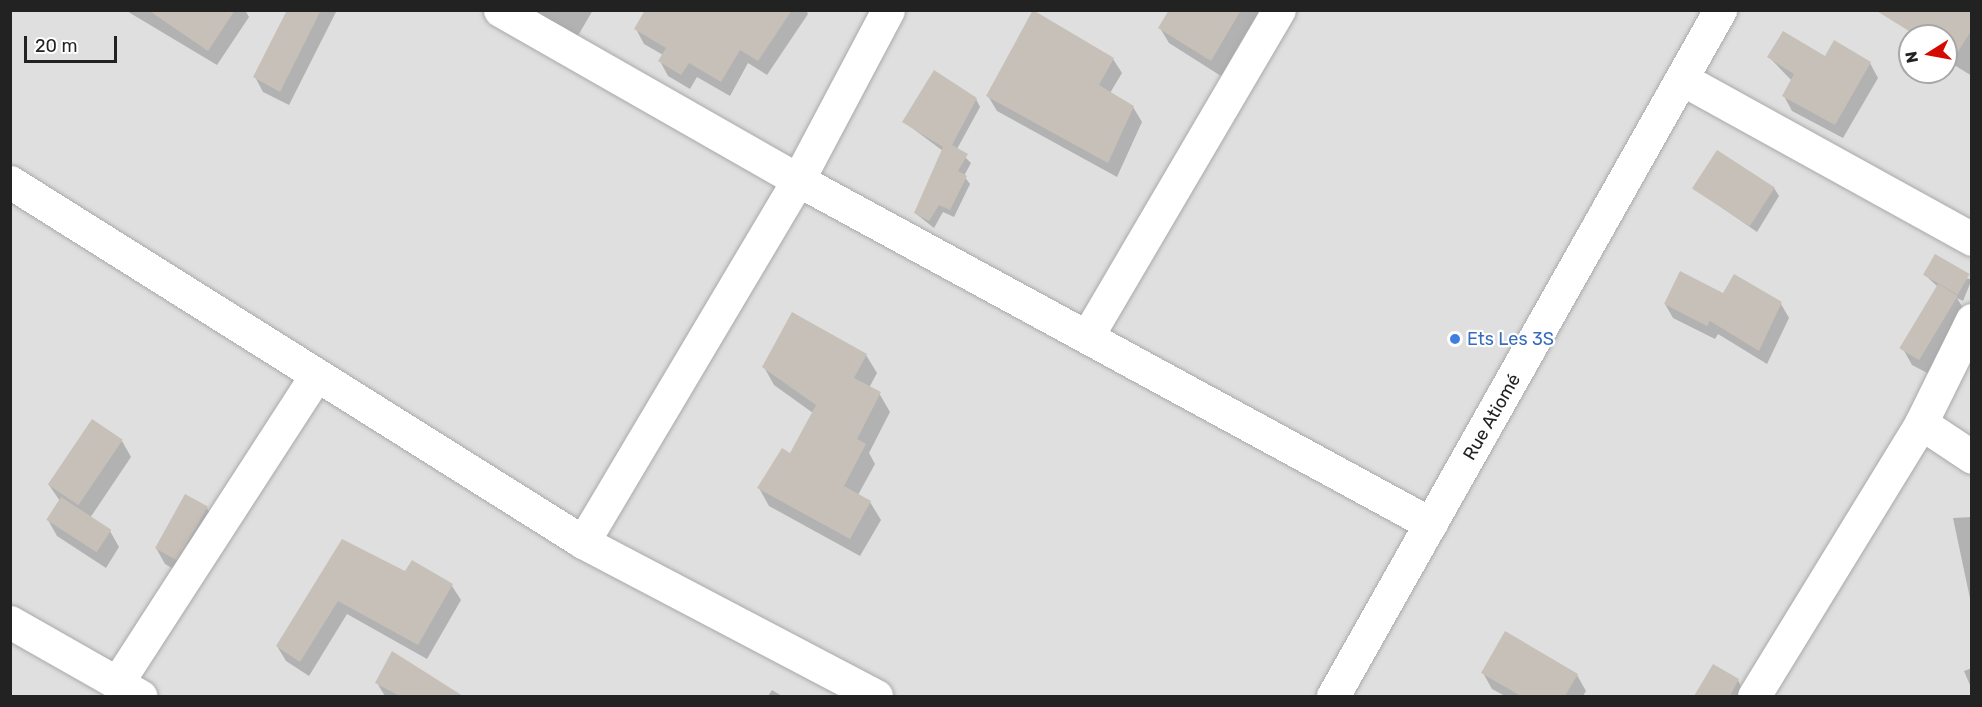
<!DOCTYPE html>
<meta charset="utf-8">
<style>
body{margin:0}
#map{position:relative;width:1982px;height:707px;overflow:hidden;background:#f2efe9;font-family:Rubik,sans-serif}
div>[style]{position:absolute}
.residential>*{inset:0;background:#e0dfdf}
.shadow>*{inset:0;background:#0003}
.building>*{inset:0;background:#c7c0b8;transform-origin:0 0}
.roads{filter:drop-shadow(0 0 2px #a9a9a9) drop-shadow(0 0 2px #a9a9a9)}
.minor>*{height:33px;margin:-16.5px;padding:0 16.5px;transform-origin:16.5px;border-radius:16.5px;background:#fff}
.tertiary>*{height:33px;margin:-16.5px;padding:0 16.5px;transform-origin:16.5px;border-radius:16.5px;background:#fff}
.dots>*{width:16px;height:16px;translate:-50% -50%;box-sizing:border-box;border:3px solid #fff;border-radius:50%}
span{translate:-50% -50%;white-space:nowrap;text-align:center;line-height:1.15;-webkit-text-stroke:4.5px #fff;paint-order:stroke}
.shop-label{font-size:18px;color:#366cbe}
.left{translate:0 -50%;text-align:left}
.street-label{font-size:18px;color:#222}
.frame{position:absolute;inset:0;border:12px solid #222;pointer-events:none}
.north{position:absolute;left:1898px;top:24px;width:60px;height:60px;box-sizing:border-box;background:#fff;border:2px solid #a7a7a7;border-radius:50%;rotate:259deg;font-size:16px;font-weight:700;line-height:24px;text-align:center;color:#222}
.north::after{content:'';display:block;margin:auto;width:21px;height:27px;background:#d40900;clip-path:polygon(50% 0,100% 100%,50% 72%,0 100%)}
.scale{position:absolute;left:24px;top:36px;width:93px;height:27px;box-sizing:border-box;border:3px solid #222;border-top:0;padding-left:8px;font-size:18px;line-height:21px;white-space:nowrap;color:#222;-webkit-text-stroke:4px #fff;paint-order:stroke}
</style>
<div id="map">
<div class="residential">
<i style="clip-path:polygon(evenodd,11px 11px,1971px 11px,1971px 696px,11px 696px,11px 11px,1910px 36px,1946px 36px,1946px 72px,1910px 72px,1910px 36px)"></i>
</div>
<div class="shadow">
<i style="clip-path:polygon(125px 10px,245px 10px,249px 17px,217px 65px)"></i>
<i style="clip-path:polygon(291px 10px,337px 10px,289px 105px,263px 92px,255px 77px)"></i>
<i style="clip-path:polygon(535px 10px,593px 10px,576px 39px)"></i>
<i style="clip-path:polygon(647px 10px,806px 10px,808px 14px,767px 75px,748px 63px,730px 96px,697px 77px,690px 89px,668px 76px,660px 61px,663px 55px,644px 44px,636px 29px)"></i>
<i style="clip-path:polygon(1171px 10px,1257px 10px,1258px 13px,1221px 76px,1169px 43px,1160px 28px)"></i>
<i style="clip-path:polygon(1924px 10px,1972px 10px,1972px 76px,1946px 60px,1946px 36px,1916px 36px)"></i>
<i style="clip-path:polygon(1032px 12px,1113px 59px,1122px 73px,1110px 93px,1133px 107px,1142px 122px,1117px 177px,997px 111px,988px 96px)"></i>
<i style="clip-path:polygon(1769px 57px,1870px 63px,1878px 78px,1843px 138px,1792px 111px,1784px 96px,1792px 81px)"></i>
<i style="clip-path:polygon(976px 99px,980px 107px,957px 149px,971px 163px,964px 176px,970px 184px,954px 217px,943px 212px,934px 228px,915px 213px,943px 151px,904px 122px)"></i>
<i style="clip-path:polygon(1774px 188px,1779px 196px,1757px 232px,1695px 189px)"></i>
<i style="clip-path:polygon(1925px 275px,1972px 279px,1963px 301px,1957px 298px,1966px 313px,1931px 375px,1912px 365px,1903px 349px,1938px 287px)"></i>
<i style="clip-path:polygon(1734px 276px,1781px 304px,1789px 318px,1767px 364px,1718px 334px,1715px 339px,1673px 318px,1665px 304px,1724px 295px)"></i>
<i style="clip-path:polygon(866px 355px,877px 373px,869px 388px,879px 393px,890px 412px,869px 453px,875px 464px,858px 495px,870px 502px,881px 520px,860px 556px,769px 506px,759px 488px,791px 455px,813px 413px,774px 385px,764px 367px)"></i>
<i style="clip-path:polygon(122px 441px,131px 457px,90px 518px,110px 531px,119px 547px,106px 568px,57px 536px,48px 520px,60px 501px,49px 485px)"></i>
<i style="clip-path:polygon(207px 508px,216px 524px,184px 575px,165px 564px,156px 548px)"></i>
<i style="clip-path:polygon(1972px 517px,1972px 608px,1953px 518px)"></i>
<i style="clip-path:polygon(343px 541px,406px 573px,413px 562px,452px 586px,461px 600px,427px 659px,347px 614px,309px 676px,286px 661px,277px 646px)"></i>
<i style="clip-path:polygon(392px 653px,460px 696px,385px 696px,377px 683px)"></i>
<i style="clip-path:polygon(1972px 668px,1972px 690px,1964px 671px)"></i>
<i style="clip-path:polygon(1483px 673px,1577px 675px,1586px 691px,1583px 696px,1505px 696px,1492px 689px)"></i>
<i style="clip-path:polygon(1738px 680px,1745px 696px,1703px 696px,1699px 690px)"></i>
<i style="clip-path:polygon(772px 690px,782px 696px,768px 696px)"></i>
</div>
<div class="building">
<i style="clip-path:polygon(148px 10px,235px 10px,208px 51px)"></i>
<i style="clip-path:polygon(287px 10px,321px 10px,280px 92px,253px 77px)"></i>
<i style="clip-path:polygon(645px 10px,792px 10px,758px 61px,740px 50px,721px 82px,689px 63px,681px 75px,658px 61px,666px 48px,634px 29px)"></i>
<i style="clip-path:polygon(1033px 10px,1114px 58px,1099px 85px,1134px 106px,1108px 163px,986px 96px)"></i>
<i style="clip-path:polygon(1169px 10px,1241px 10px,1211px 61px,1158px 28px)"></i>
<i style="clip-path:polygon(1875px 10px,1971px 10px,1971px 31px,1954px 58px,1946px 54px,1946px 36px,1917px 36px)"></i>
<i style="clip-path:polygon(1783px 31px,1825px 56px,1834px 40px,1871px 62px,1835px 125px,1782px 96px,1794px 74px,1767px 57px)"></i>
<i style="clip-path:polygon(934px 70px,977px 98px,952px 145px,968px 154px,958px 171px,967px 176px,950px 210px,939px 205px,929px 221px,914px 213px,943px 147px,902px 122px)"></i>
<i style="left:1717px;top:150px;width:69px;height:46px;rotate:33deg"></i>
<i style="left:1935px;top:254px;width:40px;height:24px;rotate:30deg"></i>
<i style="clip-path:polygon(1680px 271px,1723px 293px,1734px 274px,1782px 302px,1759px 351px,1710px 321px,1707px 326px,1664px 304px)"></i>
<i style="left:1938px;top:284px;width:23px;height:75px;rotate:31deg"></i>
<i style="clip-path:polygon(792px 312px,867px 354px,854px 378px,881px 392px,857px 439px,866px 444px,844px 486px,871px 501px,850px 539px,757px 488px,782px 448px,790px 453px,816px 405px,762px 367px)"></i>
<i style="left:92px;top:419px;width:37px;height:79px;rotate:34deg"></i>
<i style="left:185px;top:494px;width:26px;height:62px;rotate:29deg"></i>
<i style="left:61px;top:497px;width:60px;height:27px;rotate:33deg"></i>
<i style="clip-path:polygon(342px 539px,405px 571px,412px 560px,453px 584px,418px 645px,338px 601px,300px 662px,276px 646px)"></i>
<i style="clip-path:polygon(1505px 631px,1578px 674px,1565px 696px,1521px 696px,1481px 673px)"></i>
<i style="clip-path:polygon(392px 651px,463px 696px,400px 696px,375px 683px)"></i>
<i style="clip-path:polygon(1713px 664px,1739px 679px,1730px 696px,1694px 696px)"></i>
</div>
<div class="roads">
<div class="minor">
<i style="left:500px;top:10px;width:343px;rotate:29.7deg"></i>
<i style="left:798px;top:180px;width:720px;rotate:28.52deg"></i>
<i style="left:1684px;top:80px;width:329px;rotate:28.9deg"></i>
<i style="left:10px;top:182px;width:677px;rotate:32.14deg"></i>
<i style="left:583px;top:542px;width:331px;rotate:27.7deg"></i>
<i style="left:1088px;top:335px;width:377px;rotate:-59.6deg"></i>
<i style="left:1921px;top:423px;width:61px;rotate:33.7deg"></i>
<i style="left:583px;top:542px;width:421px;rotate:-59.3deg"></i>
<i style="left:798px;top:180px;width:192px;rotate:-62.1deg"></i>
<i style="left:10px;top:622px;width:150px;rotate:29.6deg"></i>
<i style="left:117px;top:683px;width:364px;rotate:-57.1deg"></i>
<i style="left:1754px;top:696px;width:320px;rotate:-58.5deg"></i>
<i style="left:1921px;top:423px;width:115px;rotate:-63.7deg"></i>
</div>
<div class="tertiary">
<i style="left:1333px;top:696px;width:788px;rotate:-60.57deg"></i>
</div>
</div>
<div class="dots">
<i style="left:1455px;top:339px;background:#3f7fe0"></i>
</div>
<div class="shop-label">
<span class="left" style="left:1467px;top:339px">Ets Les 3S</span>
</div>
<div class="street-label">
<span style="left:1492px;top:417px;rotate:-60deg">Rue Atiomé</span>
</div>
<div class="frame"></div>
<div class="north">N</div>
<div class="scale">20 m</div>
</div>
